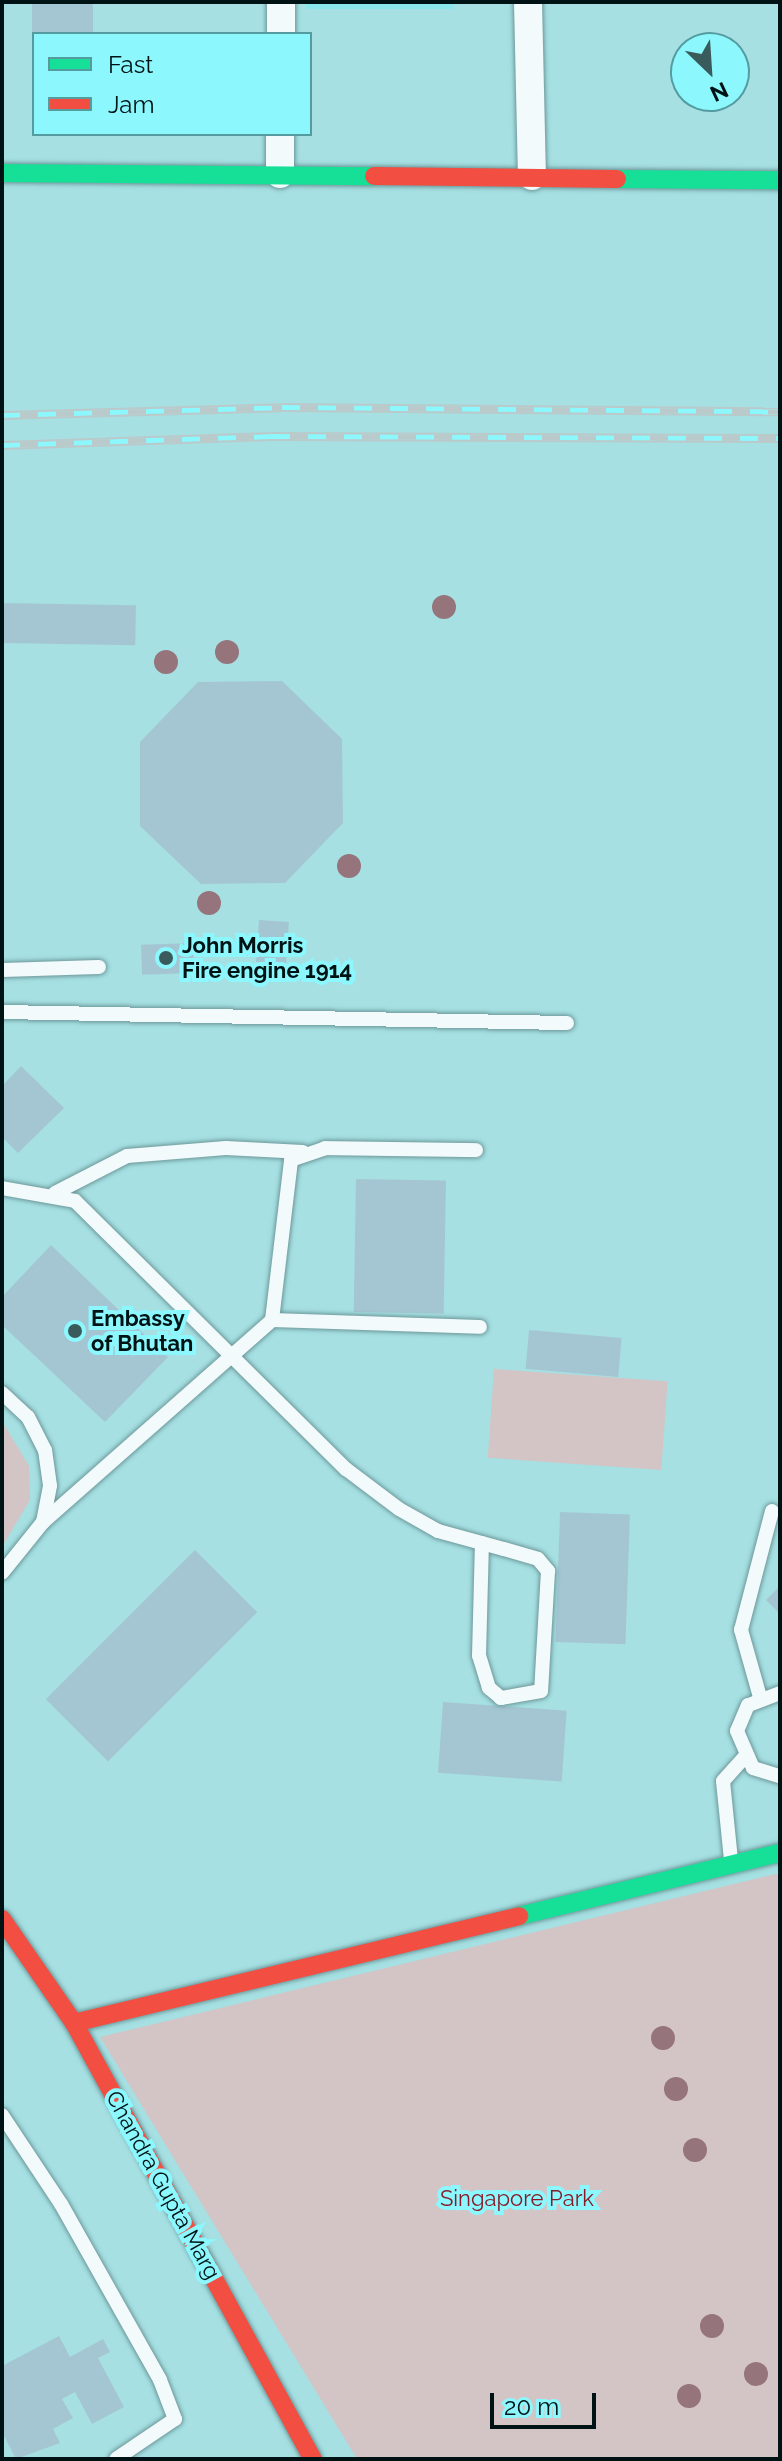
<!DOCTYPE html>
<style>
body{margin:0}
#map{position:relative;width:782px;height:2461px;overflow:hidden;background:#a6e0e3;font-family:Raleway,sans-serif}
div>[style]{position:absolute}
.built>*{inset:0;background:#8ae8ed;transform-origin:0 0}
.green>*{inset:0;background:#d3c4c5;transform-origin:0 0}
.building>*{inset:0;background:#a4c6d3;transform-origin:0 0}
.roads{filter:drop-shadow(0 0 2px #6d989a) drop-shadow(0 0 2px #6d989a)}
.lane>*{height:14px;margin:-7px;padding:0 7px;transform-origin:7px;border-radius:7px;background:#f2fafb}
.street>*{height:28px;margin:-14px;padding:0 14px;transform-origin:14px;border-radius:14px;background:#f2fafb}
.fast>*{height:18px;margin:-9px;padding:0 9px;transform-origin:9px;border-radius:9px;background:#16e098}
.jam>*{height:18px;margin:-9px;padding:0 9px;transform-origin:9px;border-radius:9px;background:#f24e42}
.rail>*{height:9px;margin-top:-4.5px;transform-origin:0;background:repeating-linear-gradient(90deg,#8cf7fd 0 18px,#bacacb 0 36px);box-sizing:border-box;border-block:2px solid #bacacb}
.trees>*{width:24px;height:24px;margin:-12px;border-radius:50%;background:#95747c}
.dots>*{width:22px;height:22px;translate:-50% -50%;box-sizing:border-box;border:4px solid #8cf7fd;border-radius:50%}
span{translate:-50% -50%;white-space:nowrap;text-align:center;line-height:1.15;-webkit-text-stroke:8px #8cf7fd;paint-order:stroke}
.poi-label{font-size:22px;color:#001314;font-weight:700}
.left{translate:0 -50%;text-align:left}
.street-label{font-size:22px;color:#001314}
.park-label{font-size:22px;color:#871b28}
.frame{position:absolute;inset:0;border:4px solid #001314;pointer-events:none}
.legend{position:absolute;left:32px;top:32px;width:280px;height:104px;box-sizing:border-box;background:#8cf7fd;border:2px solid #549ca0;margin:0;padding:10px 14px;list-style:none;font-size:24px;color:#001314}
.legend li{display:flex;align-items:center;gap:16px;height:40px}
.legend b{width:40px;border:2px solid #549ca0}
.north{position:absolute;left:670px;top:32px;width:80px;height:80px;box-sizing:border-box;background:#8cf7fd;border:2px solid #549ca0;border-radius:50%;rotate:155deg;font-size:22px;font-weight:700;line-height:32px;text-align:center;color:#001314}
.north::after{content:'';display:block;margin:auto;width:28px;height:36px;background:#3a5b5c;clip-path:polygon(50% 0,100% 100%,50% 72%,0 100%)}
.scale{position:absolute;left:490px;top:2393px;width:106px;height:36px;box-sizing:border-box;border:4px solid #001314;border-top:0;padding-left:10px;font-size:24px;line-height:28px;white-space:nowrap;color:#001314;-webkit-text-stroke:6px #8cf7fd;paint-order:stroke}
</style>
<div id="map">
<div class="built">
<i style="left:306px;top:2px;width:147px;height:7px"></i>
</div>
<div class="green">
<i style="left:494px;top:1369px;width:174px;height:89px;rotate:4deg"></i>
<i style="clip-path:polygon(2px 1421px,29px 1466px,30px 1500px,2px 1547px)"></i>
<i style="clip-path:polygon(780px 1873px,780px 2459px,357px 2459px,100px 2037px)"></i>
</div>
<div class="building">
<i style="left:32px;top:2px;width:61px;height:32px"></i>
<i style="left:2px;top:603px;width:134px;height:40px;rotate:1deg"></i>
<i style="clip-path:polygon(282px 681px,342px 739px,343px 823px,285px 883px,201px 884px,140px 826px,140px 742px,198px 682px)"></i>
<i style="left:259px;top:920px;width:30px;height:45px;rotate:4deg"></i>
<i style="left:193px;top:943px;width:30px;height:52px;rotate:88deg"></i>
<i style="clip-path:polygon(21px 1066px,64px 1108px,18px 1153px,2px 1137px,2px 1086px)"></i>
<i style="left:356px;top:1179px;width:90px;height:133px;rotate:1deg"></i>
<i style="clip-path:polygon(51px 1245px,168px 1357px,105px 1422px,2px 1325px,2px 1297px)"></i>
<i style="left:529px;top:1330px;width:93px;height:39px;rotate:5deg"></i>
<i style="left:560px;top:1512px;width:70px;height:130px;rotate:2deg"></i>
<i style="left:195px;top:1550px;width:88px;height:211px;rotate:45deg"></i>
<i style="clip-path:polygon(780px 1586px,780px 1614px,766px 1600px)"></i>
<i style="left:443px;top:1702px;width:124px;height:71px;rotate:4deg"></i>
<i style="clip-path:polygon(59px 2336px,70px 2357px,103px 2339px,110px 2352px,98px 2358px,124px 2407px,92px 2424px,75px 2392px,62px 2399px,73px 2418px,53px 2429px,60px 2443px,16px 2459px,2px 2432px,2px 2366px)"></i>
</div>
<div class="roads">
<div class="lane">
<i style="left:2px;top:970px;width:97px;rotate:-1.8deg"></i>
<i style="left:2px;top:1012px;width:565px;rotate:1.12deg"></i>
<i style="left:2px;top:1188px;width:74px;rotate:10.1deg"></i>
<i style="left:75px;top:1201px;width:381px;rotate:44.7deg"></i>
<i style="left:346px;top:1469px;width:66px;rotate:37deg"></i>
<i style="left:399px;top:1509px;width:45px;rotate:29.4deg"></i>
<i style="left:438px;top:1531px;width:68px;rotate:15.3deg"></i>
<i style="left:504px;top:1549px;width:35px;rotate:16deg"></i>
<i style="left:538px;top:1559px;width:16px;rotate:50deg"></i>
<i style="left:548px;top:1571px;width:120px;rotate:93.3deg"></i>
<i style="left:541px;top:1691px;width:41px;rotate:170.1deg"></i>
<i style="left:501px;top:1698px;width:16px;rotate:-140deg"></i>
<i style="left:489px;top:1688px;width:34px;rotate:-107deg"></i>
<i style="left:479px;top:1656px;width:113px;rotate:-88.5deg"></i>
<i style="left:55px;top:1193px;width:81px;rotate:-27.2deg"></i>
<i style="left:127px;top:1156px;width:99px;rotate:-4.6deg"></i>
<i style="left:226px;top:1148px;width:77px;rotate:3deg"></i>
<i style="left:272px;top:1320px;width:161px;rotate:-83.2deg"></i>
<i style="left:291px;top:1160px;width:36px;rotate:-19deg"></i>
<i style="left:325px;top:1148px;width:151px;rotate:0.8deg"></i>
<i style="left:2px;top:1393px;width:35px;rotate:43deg"></i>
<i style="left:28px;top:1417px;width:37px;rotate:63deg"></i>
<i style="left:45px;top:1450px;width:36px;rotate:82deg"></i>
<i style="left:50px;top:1486px;width:37px;rotate:101deg"></i>
<i style="left:43px;top:1522px;width:65px;rotate:128.8deg"></i>
<i style="left:43px;top:1522px;width:305px;rotate:-41.4deg"></i>
<i style="left:272px;top:1320px;width:208px;rotate:1.9deg"></i>
<i style="left:780px;top:1693px;width:34px;rotate:159deg"></i>
<i style="left:748px;top:1705px;width:28px;rotate:113deg"></i>
<i style="left:737px;top:1731px;width:40px;rotate:66.6deg"></i>
<i style="left:753px;top:1768px;width:28px;rotate:17deg"></i>
<i style="left:760px;top:1697px;width:70px;rotate:-105.8deg"></i>
<i style="left:741px;top:1630px;width:123px;rotate:-75.4deg"></i>
<i style="left:731px;top:1860px;width:79px;rotate:-95.8deg"></i>
<i style="left:723px;top:1781px;width:31px;rotate:-48deg"></i>
<i style="left:2px;top:2115px;width:107px;rotate:56.5deg"></i>
<i style="left:61px;top:2204px;width:202px;rotate:60.6deg"></i>
<i style="left:160px;top:2380px;width:42px;rotate:69deg"></i>
<i style="left:175px;top:2419px;width:71px;rotate:145.9deg"></i>
</div>
<div class="street">
<i style="left:528px;top:2px;width:174px;rotate:88.7deg"></i>
<i style="left:281px;top:34px;width:32px;rotate:-90deg"></i>
<i style="left:280px;top:174px;width:40px;rotate:-90deg"></i>
</div>
<div class="fast">
<i style="left:2px;top:173px;width:372px;rotate:0.5deg"></i>
<i style="left:617px;top:179px;width:163px;rotate:0.4deg"></i>
<i style="left:519px;top:1916px;width:268px;rotate:-13.6deg"></i>
</div>
<div class="jam">
<i style="left:374px;top:176px;width:243px;rotate:0.7deg"></i>
<i style="left:2px;top:1919px;width:126px;rotate:55.3deg"></i>
<i style="left:74px;top:2023px;width:497px;rotate:61.3deg"></i>
<i style="left:74px;top:2023px;width:458px;rotate:-13.5deg"></i>
</div>
</div>
<div class="rail">
<i style="left:2px;top:415px;width:280px;rotate:-1.6deg"></i>
<i style="left:282px;top:407px;width:498px;rotate:0.5deg"></i>
<i style="left:2px;top:445px;width:270px;rotate:-1.9deg"></i>
<i style="left:272px;top:436px;width:508px;rotate:0.23deg"></i>
</div>
<div class="trees">
<i style="left:444px;top:607px"></i>
<i style="left:227px;top:652px"></i>
<i style="left:166px;top:662px"></i>
<i style="left:349px;top:866px"></i>
<i style="left:209px;top:903px"></i>
<i style="left:663px;top:2038px"></i>
<i style="left:676px;top:2089px"></i>
<i style="left:695px;top:2150px"></i>
<i style="left:712px;top:2326px"></i>
<i style="left:756px;top:2374px"></i>
<i style="left:689px;top:2396px"></i>
</div>
<div class="dots">
<i style="left:166px;top:958px;background:#3a5b5c"></i>
<i style="left:75px;top:1331px;background:#3a5b5c"></i>
</div>
<div class="poi-label">
<span class="left" style="left:182px;top:958px">John Morris<br>Fire engine 1914</span>
<span class="left" style="left:91px;top:1331px">Embassy<br>of Bhutan</span>
</div>
<div class="street-label">
<span style="left:163px;top:2185px;rotate:61deg">Chandra Gupta Marg</span>
</div>
<div class="park-label">
<span style="left:517px;top:2199px">Singapore Park</span>
</div>
<div class="frame"></div>
<ul class="legend">
<li><b style="height:10px;background:#16e098"></b>Fast</li>
<li><b style="height:10px;background:#f24e42"></b>Jam</li>
</ul>
<div class="north">N</div>
<div class="scale">20 m</div>
</div>
